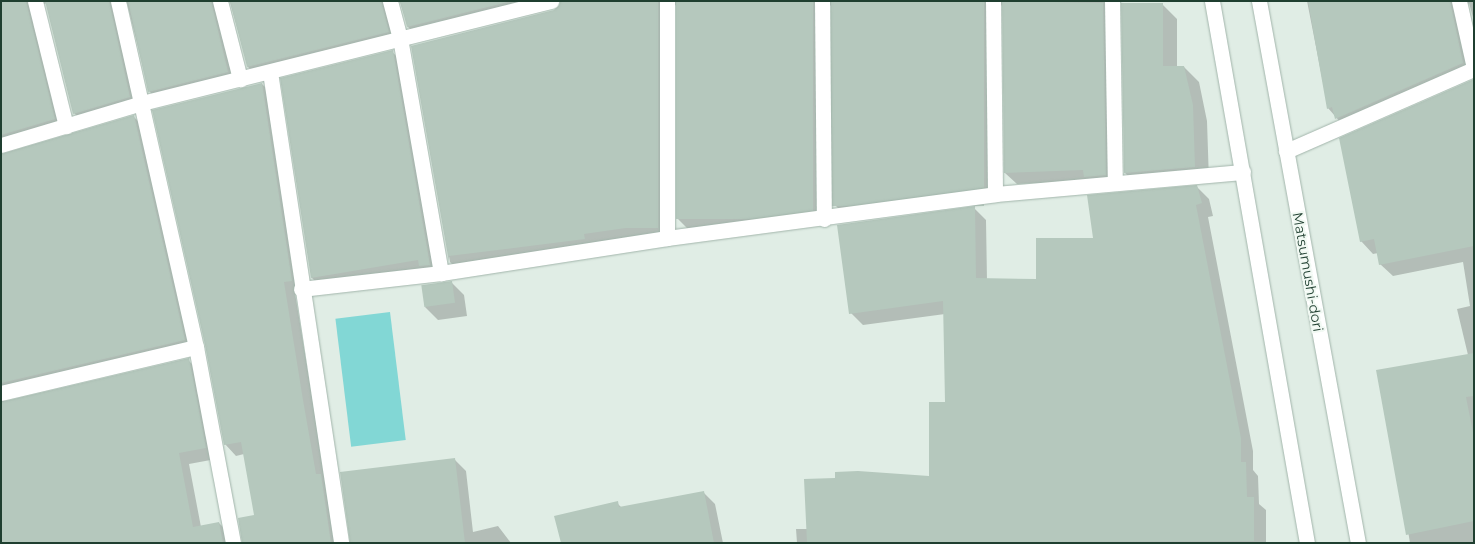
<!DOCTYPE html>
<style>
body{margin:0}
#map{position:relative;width:1475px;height:544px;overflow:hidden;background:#e0ede5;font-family:Montserrat,sans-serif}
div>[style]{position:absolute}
.water>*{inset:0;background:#82d7d5;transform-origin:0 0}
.shadow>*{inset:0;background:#0003}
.building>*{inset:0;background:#b5c8bd;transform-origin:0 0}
.roads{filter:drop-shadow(0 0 1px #a2b5ab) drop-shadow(0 0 1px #a2b5ab)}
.service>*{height:15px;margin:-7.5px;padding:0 7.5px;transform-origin:7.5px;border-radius:7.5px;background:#fff}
.minor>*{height:15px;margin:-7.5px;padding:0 7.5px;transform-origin:7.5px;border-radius:7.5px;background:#fff}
.tertiary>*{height:15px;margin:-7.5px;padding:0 7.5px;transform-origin:7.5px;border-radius:7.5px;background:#fff}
span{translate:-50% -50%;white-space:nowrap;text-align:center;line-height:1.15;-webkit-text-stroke:4px #f1f9f3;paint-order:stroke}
.street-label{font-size:14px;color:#1f3f30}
.frame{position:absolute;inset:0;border:2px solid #1f3f30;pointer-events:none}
</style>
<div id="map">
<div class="water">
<i style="left:390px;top:312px;width:129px;height:55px;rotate:83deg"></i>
</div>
<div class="shadow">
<i style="clip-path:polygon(1px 1px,1112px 1px,1116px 186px,1090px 181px,1017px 184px,1005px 173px,1004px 3px,994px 13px,996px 194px,847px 217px,836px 206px,833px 3px,823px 13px,825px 217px,689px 230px,678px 219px,678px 3px,668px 12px,668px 239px,459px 271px,450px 262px,412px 47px,555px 11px,564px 2px,419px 38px,408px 27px,400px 2px,394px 6px,399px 43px,259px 78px,248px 67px,230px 2px,224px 6px,239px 83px,160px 102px,149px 91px,127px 3px,119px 15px,140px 108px,85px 124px,74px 113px,47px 3px,39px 6px,65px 130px,9px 147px,1px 155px)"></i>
<i style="clip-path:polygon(1307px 1px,1474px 1px,1474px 21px,1469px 3px,1462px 15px,1474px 70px,1348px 131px,1328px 108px)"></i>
<i style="clip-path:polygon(1162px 4px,1177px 19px,1177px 67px,1184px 67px,1199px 82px,1207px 121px,1209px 181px,1140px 187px,1125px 173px)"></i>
<i style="clip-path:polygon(392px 52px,401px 60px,438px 273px,320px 286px,312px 278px,282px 79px)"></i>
<i style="clip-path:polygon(1474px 80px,1474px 543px,1410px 543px,1398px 470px,1468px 355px,1457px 309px,1470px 306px,1463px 262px,1393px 276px,1380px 264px,1378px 253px,1373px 254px,1361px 241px)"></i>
<i style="clip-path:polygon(262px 84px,273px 95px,303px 292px,295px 293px,326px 481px,341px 543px,243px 543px,256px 516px,244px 454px,236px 456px,225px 444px)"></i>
<i style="clip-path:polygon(134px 117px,145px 128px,195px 351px,10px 395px,3px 403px,188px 360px,199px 371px,216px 459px,189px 464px,201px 527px,219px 523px,230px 534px,232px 543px,1px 543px,1px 156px)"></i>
<i style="clip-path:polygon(1197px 187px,1209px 199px,1213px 216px,1208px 217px,1253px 451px,1253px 470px,1258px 476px,1259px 504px,1266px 510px,1266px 543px,797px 543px,796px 529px,808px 529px,930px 478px,946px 404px,945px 314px,863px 325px,851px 313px,974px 208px,986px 220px,987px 280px,1037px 280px,1094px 239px)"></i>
<i style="clip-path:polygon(451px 282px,464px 295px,467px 316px,438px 320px,425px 307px)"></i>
<i style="clip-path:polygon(455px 460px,466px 471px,473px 532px,498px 526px,511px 543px,351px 543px)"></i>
<i style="clip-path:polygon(703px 492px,715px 504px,723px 543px,562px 543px,617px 503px,622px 508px)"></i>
</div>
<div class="building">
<i style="clip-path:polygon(1px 1px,26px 1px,55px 119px,1px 135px)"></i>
<i style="clip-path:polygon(45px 1px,109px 1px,130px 97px,73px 114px)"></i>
<i style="clip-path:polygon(128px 1px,211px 1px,228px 72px,148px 92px)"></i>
<i style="clip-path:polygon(230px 1px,381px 1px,389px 32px,247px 67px)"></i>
<i style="clip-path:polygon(400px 1px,512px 1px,407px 27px)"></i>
<i style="clip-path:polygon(561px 1px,658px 1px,658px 228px,626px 228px,584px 234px,585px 239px,449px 256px,449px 262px,411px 46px,554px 10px)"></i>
<i style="left:676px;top:1px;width:137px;height:218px"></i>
<i style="left:831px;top:1px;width:153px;height:205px"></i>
<i style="clip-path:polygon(1002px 1px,1103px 3px,1106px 175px,1084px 177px,1083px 170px,1004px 173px)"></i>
<i style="clip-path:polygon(1308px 1px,1450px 1px,1463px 63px,1335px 119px,1332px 107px,1327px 109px)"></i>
<i style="clip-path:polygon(1121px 3px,1163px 3px,1163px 66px,1184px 66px,1193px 105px,1195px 167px,1124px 173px)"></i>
<i style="clip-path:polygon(393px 50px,430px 265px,419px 266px,418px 260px,311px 278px,280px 78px)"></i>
<i style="clip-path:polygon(1474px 79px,1474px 246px,1379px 265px,1374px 239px,1360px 242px,1339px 138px)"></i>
<i style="clip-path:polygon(262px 83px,292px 281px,284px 282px,303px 400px,316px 474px,321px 474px,331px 543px,242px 543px,238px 518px,254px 515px,241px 442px,224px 445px,205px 345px,152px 110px)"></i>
<i style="clip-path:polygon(134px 115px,185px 340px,1px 383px,1px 154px)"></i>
<i style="clip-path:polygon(1197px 185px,1202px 203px,1196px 205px,1241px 438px,1241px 462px,1246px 462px,1247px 497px,1254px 497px,1254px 541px,807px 543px,804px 479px,835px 478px,835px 472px,858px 471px,929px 476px,929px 402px,945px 402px,943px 301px,849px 314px,837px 225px,975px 206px,976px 278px,1036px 279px,1036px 238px,1093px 238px,1087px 195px)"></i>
<i style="left:452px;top:281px;width:22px;height:31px;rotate:82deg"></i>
<i style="clip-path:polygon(1474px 353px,1474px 396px,1466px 397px,1474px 437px,1474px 521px,1406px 535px,1376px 370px)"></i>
<i style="clip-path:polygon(189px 358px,206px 448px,179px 453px,193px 527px,219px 522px,223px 543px,1px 543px,1px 402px)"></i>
<i style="clip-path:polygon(455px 458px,465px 543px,350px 543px,340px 472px)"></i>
<i style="clip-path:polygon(704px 491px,714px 543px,561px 543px,554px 516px,618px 501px,619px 507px)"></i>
</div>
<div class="roads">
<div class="service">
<i style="left:1112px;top:1px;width:181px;rotate:89.1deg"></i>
</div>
<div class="minor">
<i style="left:35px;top:1px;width:129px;rotate:76.1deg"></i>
<i style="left:118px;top:1px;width:355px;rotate:77.3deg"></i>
<i style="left:196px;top:347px;width:199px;rotate:79.3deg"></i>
<i style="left:220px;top:1px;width:81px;rotate:75.6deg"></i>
<i style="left:390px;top:1px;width:38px;rotate:75deg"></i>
<i style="left:400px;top:38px;width:239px;rotate:80.1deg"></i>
<i style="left:822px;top:1px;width:218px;rotate:89.5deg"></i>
<i style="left:993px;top:1px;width:193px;rotate:89.4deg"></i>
<i style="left:1459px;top:1px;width:69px;rotate:77.4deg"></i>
<i style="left:270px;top:72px;width:476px;rotate:81.4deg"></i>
<i style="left:1px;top:145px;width:147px;rotate:-16.6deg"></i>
<i style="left:142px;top:103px;width:422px;rotate:-14deg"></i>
<i style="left:1286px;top:151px;width:205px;rotate:-23.6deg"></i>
<i style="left:667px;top:238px;width:237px;rotate:-90deg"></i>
<i style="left:301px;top:289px;width:141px;rotate:-6.5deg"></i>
<i style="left:441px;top:273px;width:229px;rotate:-8.8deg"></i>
<i style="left:667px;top:238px;width:331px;rotate:-7.6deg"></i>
<i style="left:995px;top:194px;width:249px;rotate:-5.1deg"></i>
<i style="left:1px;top:393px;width:200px;rotate:-13.3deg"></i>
</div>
<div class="tertiary">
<i style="left:1212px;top:1px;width:550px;rotate:80.06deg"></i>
<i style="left:1259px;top:1px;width:551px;rotate:79.65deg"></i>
</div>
</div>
<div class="street-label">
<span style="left:1308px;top:272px;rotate:80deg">Matsumushi-dori</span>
</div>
<div class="frame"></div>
</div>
